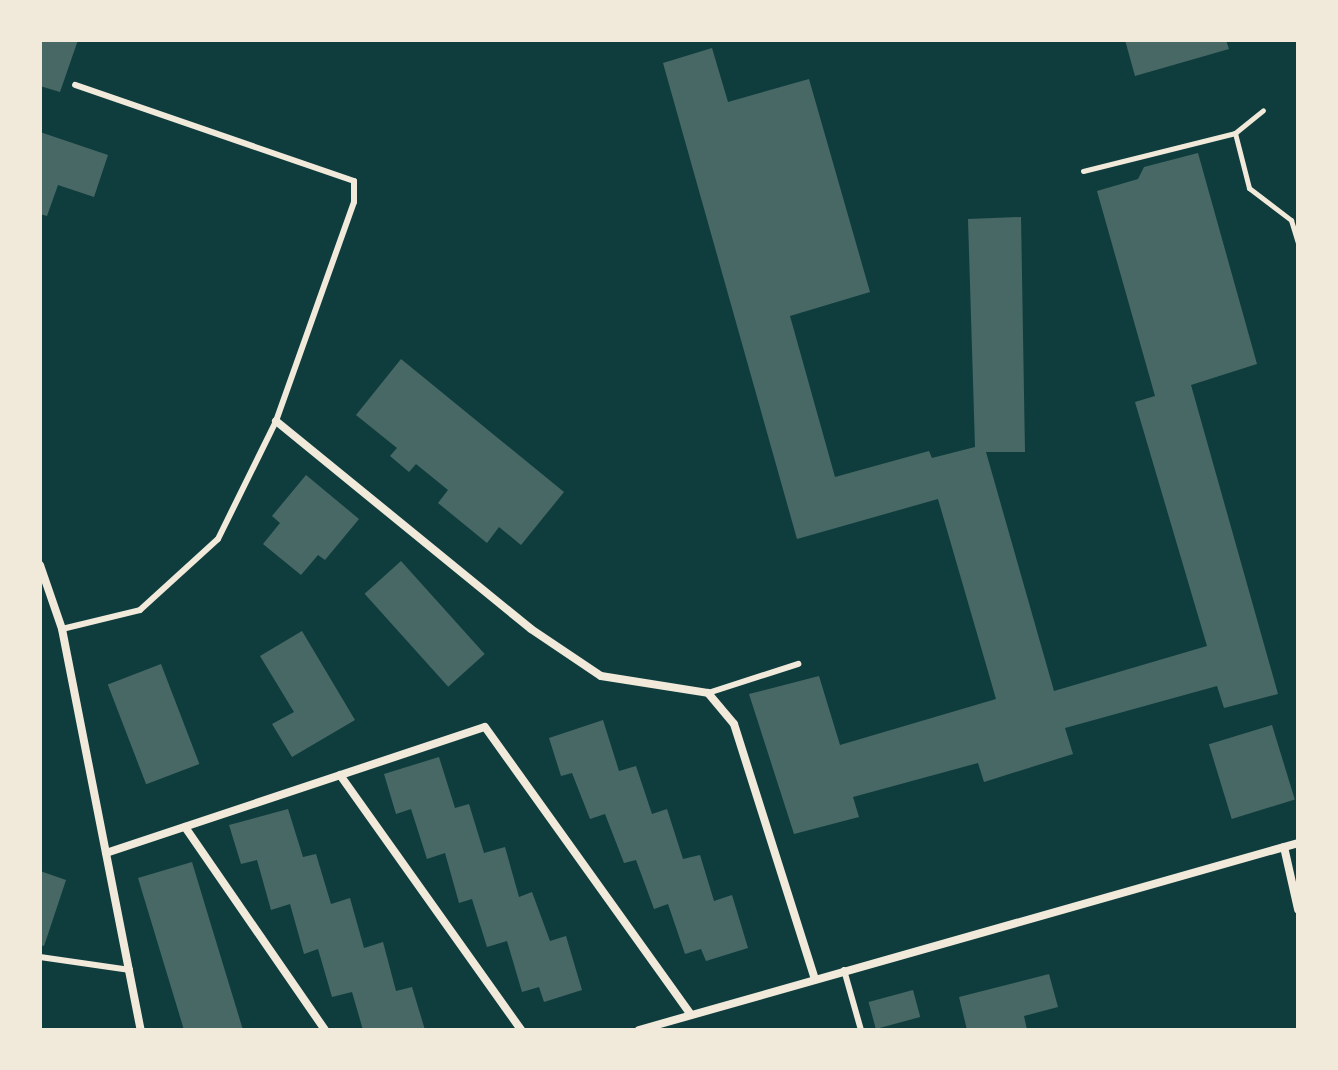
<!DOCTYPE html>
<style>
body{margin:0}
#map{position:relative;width:1338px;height:1070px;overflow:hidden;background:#0f3d3e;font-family:"Playfair Display",serif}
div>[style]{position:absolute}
.building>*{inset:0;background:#486865;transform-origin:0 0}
.path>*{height:5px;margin:-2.5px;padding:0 2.5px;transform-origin:2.5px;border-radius:2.5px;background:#f1e9da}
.service>*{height:6px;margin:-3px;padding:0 3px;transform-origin:3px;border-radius:3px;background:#f1e9da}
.minor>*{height:8px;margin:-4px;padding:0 4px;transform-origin:4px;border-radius:4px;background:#f1e9da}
span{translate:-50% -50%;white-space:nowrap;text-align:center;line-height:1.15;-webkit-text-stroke:7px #f1e9da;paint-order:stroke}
.frame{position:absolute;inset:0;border:42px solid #f1e9da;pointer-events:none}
</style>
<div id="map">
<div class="building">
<i style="clip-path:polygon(40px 40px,78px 40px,60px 92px,40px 86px)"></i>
<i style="clip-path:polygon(1125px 40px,1226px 40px,1229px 49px,1135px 76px)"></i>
<i style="clip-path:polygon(712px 48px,728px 102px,809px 79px,870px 292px,790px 316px,835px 477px,929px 451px,932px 458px,975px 447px,968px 219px,1021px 217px,1025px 452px,986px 452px,1054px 691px,1207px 646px,1135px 402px,1155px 396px,1097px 191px,1138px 179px,1144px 167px,1198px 153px,1257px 364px,1191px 385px,1278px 694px,1224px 708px,1217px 686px,1065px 728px,1073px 754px,984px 782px,978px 763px,853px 797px,859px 817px,794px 834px,749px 694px,819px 676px,840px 745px,996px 699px,938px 499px,797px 539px,663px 63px)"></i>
<i style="clip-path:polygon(40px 132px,108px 155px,94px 197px,58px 185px,47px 216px,40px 214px)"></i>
<i style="clip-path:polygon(401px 359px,564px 492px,521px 545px,499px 527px,487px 543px,438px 503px,448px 490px,416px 464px,409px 472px,390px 456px,397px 448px,356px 415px)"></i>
<i style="clip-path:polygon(306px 475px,359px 519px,325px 560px,318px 555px,301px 575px,263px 544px,280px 523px,272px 516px)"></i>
<i style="left:401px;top:561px;width:125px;height:49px;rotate:48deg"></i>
<i style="clip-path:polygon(302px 631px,355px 720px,292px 757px,272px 724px,294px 712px,260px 656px)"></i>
<i style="left:161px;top:664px;width:107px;height:57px;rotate:69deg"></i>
<i style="clip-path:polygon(603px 720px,619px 771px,636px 766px,652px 814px,667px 809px,683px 859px,700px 855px,714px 901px,732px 895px,748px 948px,706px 961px,701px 949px,685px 954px,668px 904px,654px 909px,636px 860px,624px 863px,605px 814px,590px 819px,572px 773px,561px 776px,549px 738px)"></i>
<i style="left:1272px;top:725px;width:78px;height:66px;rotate:73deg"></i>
<i style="clip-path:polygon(439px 757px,455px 808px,469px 804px,484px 853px,505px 847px,519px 897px,532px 892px,550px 941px,566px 936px,582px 990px,544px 1002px,539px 987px,522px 992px,507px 941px,487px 947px,472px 899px,459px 903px,445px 853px,427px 859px,411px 809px,396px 814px,384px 774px)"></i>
<i style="clip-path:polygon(288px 809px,303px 857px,316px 854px,331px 904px,350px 898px,364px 948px,383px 942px,396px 991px,412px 987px,425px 1030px,363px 1030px,352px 992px,332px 997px,318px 949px,304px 954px,290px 904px,271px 910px,257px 860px,241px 864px,229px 825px)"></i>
<i style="clip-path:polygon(192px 862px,208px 915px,243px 1030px,184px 1030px,138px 878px)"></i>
<i style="clip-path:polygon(40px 871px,66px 880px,44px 946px,40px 945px)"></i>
<i style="clip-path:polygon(1049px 974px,1058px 1007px,1024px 1016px,1027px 1030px,967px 1030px,959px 997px)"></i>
<i style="left:913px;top:990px;width:28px;height:46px;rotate:75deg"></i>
</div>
<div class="path">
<i style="left:1235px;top:133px;width:36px;rotate:-39deg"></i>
<i style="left:1083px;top:171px;width:157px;rotate:-14deg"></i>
<i style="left:1235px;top:133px;width:57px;rotate:75.7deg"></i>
<i style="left:1249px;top:188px;width:53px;rotate:37.3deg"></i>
<i style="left:1291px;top:220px;width:24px;rotate:73deg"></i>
</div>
<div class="service">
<i style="left:62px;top:629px;width:80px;rotate:-13.7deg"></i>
<i style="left:140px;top:610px;width:105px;rotate:-42.3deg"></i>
<i style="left:218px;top:539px;width:131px;rotate:-63.8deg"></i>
<i style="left:276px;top:421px;width:232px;rotate:-70.4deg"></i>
<i style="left:354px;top:202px;width:21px;rotate:-90deg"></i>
<i style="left:354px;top:181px;width:295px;rotate:-161deg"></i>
<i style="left:708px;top:693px;width:95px;rotate:-17.9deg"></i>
<i style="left:40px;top:957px;width:91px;rotate:8.2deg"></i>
<i style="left:844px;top:970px;width:62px;rotate:74.2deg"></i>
</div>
<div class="minor">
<i style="left:276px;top:421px;width:329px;rotate:39.2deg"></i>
<i style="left:531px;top:629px;width:84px;rotate:33.9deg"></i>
<i style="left:601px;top:676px;width:108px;rotate:9deg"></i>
<i style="left:708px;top:693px;width:40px;rotate:50deg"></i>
<i style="left:734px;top:724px;width:268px;rotate:72.4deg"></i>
<i style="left:40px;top:565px;width:68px;rotate:71deg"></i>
<i style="left:62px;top:629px;width:409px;rotate:78.9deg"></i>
<i style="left:340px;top:775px;width:313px;rotate:54.6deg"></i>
<i style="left:185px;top:827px;width:247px;rotate:55.4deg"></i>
<i style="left:1284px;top:847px;width:64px;rotate:77.3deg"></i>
<i style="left:106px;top:853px;width:399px;rotate:-18.4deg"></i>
<i style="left:485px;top:727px;width:354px;rotate:54.4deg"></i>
<i style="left:639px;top:1030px;width:685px;rotate:-15.84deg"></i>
</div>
<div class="frame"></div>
</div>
